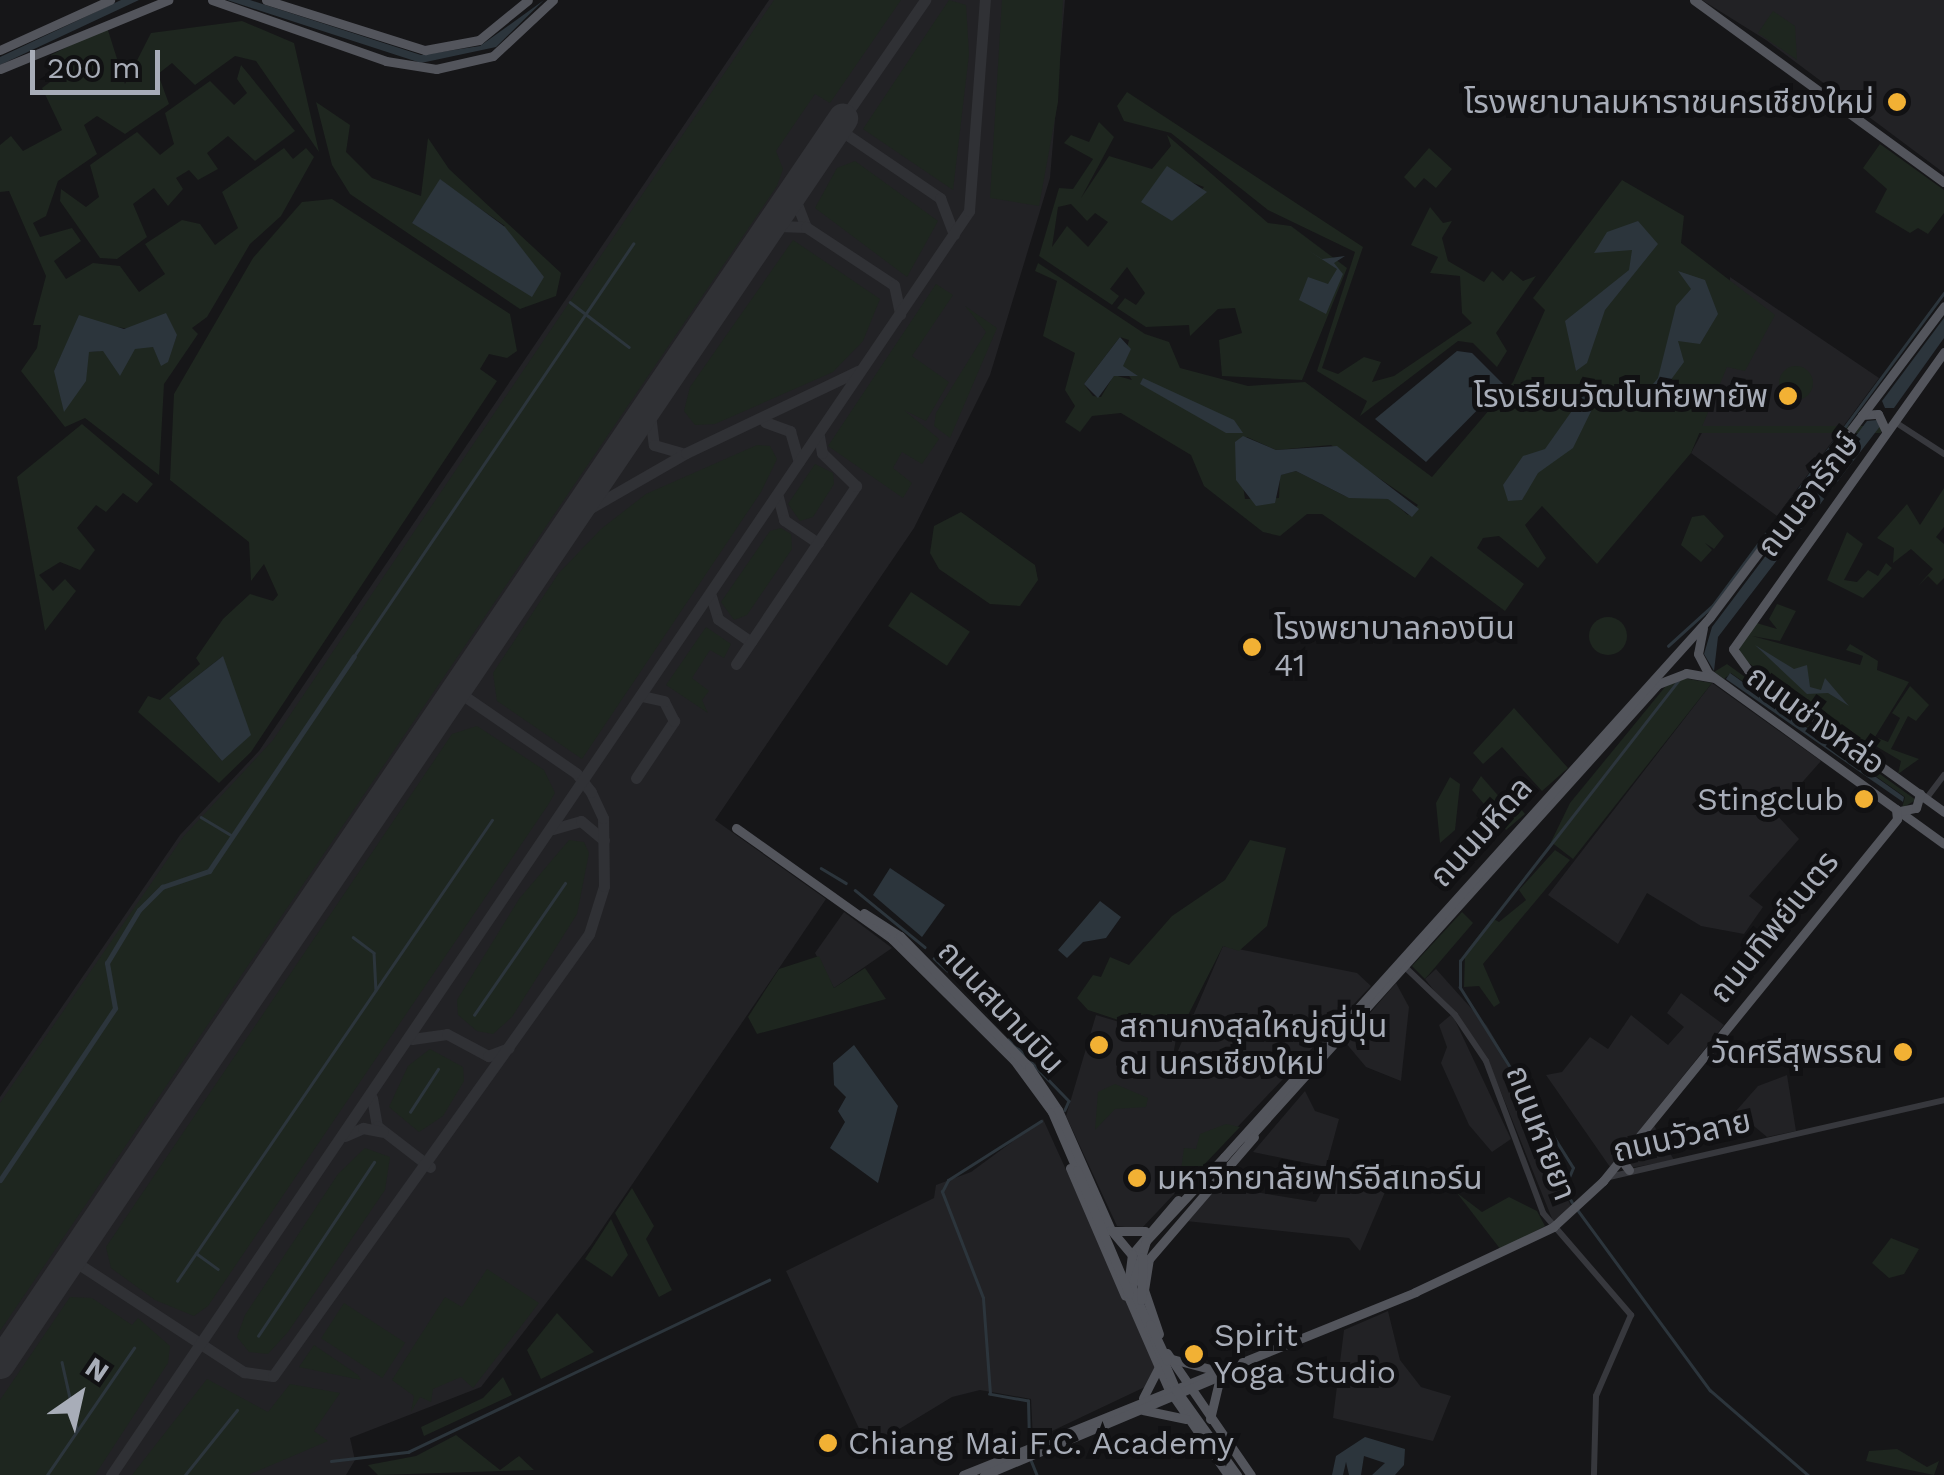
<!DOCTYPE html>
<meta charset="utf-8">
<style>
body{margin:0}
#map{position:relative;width:1944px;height:1475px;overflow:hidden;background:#161618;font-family:"Work Sans","Noto Sans Thai",sans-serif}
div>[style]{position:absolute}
.built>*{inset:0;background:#222225}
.green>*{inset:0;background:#1e261f;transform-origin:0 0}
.round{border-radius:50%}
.water>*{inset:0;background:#2c353c}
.stream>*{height:2.5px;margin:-1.25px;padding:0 1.25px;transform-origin:1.25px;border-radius:1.25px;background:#2c353c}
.canal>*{height:5px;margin:-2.5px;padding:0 2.5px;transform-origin:2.5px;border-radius:2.5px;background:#2c353c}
.taxiway>*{height:11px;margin:-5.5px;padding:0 5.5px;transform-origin:5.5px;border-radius:5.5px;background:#303135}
.runway>*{height:30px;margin:-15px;padding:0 15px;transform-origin:15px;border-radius:15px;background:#303135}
.minor>*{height:6px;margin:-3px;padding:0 3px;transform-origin:3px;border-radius:3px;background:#37383d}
.major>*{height:9px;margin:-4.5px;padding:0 4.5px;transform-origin:4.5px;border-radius:4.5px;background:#53555c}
.major-bridge>*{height:9px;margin:-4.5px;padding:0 4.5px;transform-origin:4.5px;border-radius:4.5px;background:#53555c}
.dots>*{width:28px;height:28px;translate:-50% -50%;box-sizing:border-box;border:5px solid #111113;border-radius:50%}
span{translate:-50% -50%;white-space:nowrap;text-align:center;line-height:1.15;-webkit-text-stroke:10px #111113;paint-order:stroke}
.poi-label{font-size:32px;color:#a8adb8}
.right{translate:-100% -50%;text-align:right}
.left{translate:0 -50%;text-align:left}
.street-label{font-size:32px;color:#a8adb8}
.north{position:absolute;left:30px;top:1345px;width:100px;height:100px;-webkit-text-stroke:8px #111113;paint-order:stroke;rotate:34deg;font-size:28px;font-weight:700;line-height:40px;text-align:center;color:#a8adb8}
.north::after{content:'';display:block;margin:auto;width:35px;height:45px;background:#a8adb8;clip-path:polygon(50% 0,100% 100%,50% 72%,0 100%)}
.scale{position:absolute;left:30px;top:50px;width:130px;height:45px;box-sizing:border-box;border:5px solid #a8adb8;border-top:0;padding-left:12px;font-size:30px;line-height:35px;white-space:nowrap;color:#a8adb8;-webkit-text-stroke:8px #111113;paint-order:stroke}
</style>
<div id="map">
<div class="built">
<i style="clip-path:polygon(769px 0,1065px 0,1050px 178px,990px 375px,914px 528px,715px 820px,826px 899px,591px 1245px,481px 1387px,350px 1438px,355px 1460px,346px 1475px,0 1475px,0 1097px,180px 835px,259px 751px)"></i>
<i style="clip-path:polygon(1702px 0,1944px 0,1944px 173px,1766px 40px)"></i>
<i style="clip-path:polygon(1730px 277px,1879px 378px,1777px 516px,1691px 453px,1703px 431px,1692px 420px,1728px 330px)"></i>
<i style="clip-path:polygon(1712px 683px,1821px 761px,1775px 813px,1799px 839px,1749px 896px,1763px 907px,1744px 934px,1701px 926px,1647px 893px,1618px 944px,1548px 895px)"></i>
<i style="clip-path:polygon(844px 912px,892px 948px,834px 988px,815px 953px)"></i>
<i style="clip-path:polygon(1223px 946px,1357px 973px,1371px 986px,1141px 1229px,1117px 1226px,1066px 1116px,1096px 1015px,1176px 1039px,1171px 1067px)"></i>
<i style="clip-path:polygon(1436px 969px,1487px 1026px,1555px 1143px,1559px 1182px,1572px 1208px,1553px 1221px,1488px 1060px,1425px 979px)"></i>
<i style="clip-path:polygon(1396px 983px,1409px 1007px,1401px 1081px,1366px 1067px,1345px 1042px)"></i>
<i style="clip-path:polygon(1681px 993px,1724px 1025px,1610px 1167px,1546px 1075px,1562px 1072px,1590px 1037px,1608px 1049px,1631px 1015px,1668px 1045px,1684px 1027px,1667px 1013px)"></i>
<i style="clip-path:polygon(1452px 1014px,1511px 1139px,1492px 1152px,1469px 1125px,1441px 1063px,1447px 1047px,1439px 1025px)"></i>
<i style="clip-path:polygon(1787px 1075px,1796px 1131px,1767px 1137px,1736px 1111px,1758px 1086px)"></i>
<i style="clip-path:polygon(1305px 1091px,1315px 1111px,1339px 1119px,1326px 1167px,1253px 1152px)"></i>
<i style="clip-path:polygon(1043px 1119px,1155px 1366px,1147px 1386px,1033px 1440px,1031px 1399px,980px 1390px,952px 1397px,868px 1448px,786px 1271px,934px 1198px,936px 1185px,971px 1172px)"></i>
<i style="clip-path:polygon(1652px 1122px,1674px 1160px,1630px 1168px,1623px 1159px)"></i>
<i style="clip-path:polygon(1334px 1170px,1391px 1178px,1360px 1251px,1349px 1238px,1186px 1221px,1218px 1186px,1316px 1202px)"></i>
<i style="clip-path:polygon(1388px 1311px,1400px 1360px,1421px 1387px,1451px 1396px,1433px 1441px,1333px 1418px,1344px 1330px)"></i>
</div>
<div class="green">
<i style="clip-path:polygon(774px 0,901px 0,830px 103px,815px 94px,776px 151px,783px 169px,777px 186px,0 1331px,0 1103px,183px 837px,273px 740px)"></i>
<i style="clip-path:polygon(949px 0,966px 5px,969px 54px,953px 190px,863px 129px)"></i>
<i style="clip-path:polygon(1002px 0,1063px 0,1058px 102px,1039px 206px,990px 198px)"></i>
<i style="clip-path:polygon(1773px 11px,1795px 26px,1797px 60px,1758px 33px)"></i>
<i style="clip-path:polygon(evenodd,242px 21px,294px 43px,319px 152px,256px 61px,235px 56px,195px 85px,172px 63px,158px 74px,169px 104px,125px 134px,97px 116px,84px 125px,97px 154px,58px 181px,46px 216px,33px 223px,40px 237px,72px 228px,81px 241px,54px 261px,66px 279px,93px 263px,120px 266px,139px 292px,165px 274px,145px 244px,182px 220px,200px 224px,215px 245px,238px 228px,222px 192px,284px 148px,293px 159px,306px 148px,314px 157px,281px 216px,250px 244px,207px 317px,192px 328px,198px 334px,164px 384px,159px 475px,85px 418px,65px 427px,21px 371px,37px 348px,41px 325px,33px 325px,46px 276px,9px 191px,0 192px,0 145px,11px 136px,23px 151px,62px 130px,42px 88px,74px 64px,57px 68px,51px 55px,107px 27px,125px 84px,151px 33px,242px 21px,116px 327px,177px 335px,167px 362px,161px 365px,153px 346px,89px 352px,54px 371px,65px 348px,116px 327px)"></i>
<i style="clip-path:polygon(241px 65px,295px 131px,255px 161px,228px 136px,207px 153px,218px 169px,198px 180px,189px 170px,176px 178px,183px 189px,168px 206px,154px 188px,133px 204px,147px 237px,117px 259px,100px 258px,60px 201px,61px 189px,86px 207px,99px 197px,90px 165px,137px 132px,160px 155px,174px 144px,165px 113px,210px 81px,234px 105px,247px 93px,237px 79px)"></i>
<i style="clip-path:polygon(1127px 92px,1363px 247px,1322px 368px,1338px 374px,1364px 357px,1381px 362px,1372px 382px,1394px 376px,1472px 323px,1462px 313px,1460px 276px,1430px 273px,1438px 257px,1411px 245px,1430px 207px,1443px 223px,1452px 221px,1442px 238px,1448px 261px,1484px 282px,1492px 271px,1503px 281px,1511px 271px,1523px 281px,1536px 276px,1496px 333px,1507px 351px,1497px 367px,1473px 343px,1458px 341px,1360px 416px,1367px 401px,1317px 371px,1355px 252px,1268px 210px,1171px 133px,1124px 121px,1117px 106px)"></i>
<i style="clip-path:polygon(evenodd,316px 102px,350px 125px,346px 152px,372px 178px,421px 196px,428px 138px,449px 169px,561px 273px,556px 296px,520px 309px,350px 194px,332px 165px,316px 102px,441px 180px,449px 187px,505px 226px,412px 223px,441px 180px)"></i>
<i style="clip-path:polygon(evenodd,1099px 122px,1114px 137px,1081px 198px,1109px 156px,1152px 169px,1171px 146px,1167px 135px,1268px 223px,1291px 226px,1347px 268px,1302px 380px,1222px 376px,1219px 340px,1242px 333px,1235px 308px,1218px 309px,1190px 336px,1189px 325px,1146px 327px,1117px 308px,1125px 298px,1136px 305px,1145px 293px,1127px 267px,1110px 289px,1119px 296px,1112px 305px,1039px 256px,1059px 188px,1073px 189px,1093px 159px,1064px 143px,1071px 135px,1089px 142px,1099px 122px,1183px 179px,1204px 187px,1172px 221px,1153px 205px,1183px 179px,1099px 122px,1071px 204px,1087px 221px,1095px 213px,1108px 222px,1088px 247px,1067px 226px,1052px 247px,1058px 207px,1071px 204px)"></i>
<i style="clip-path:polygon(1880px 144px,1944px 190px,1944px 213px,1928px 234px,1918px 228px,1910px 233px,1875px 212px,1887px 189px,1863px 168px)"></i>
<i style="clip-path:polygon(1429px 148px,1452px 169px,1436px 188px,1424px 178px,1415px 188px,1404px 177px)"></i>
<i style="clip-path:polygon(855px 161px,938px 221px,907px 277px,815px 208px,837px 168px)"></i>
<i style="clip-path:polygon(evenodd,1622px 180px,1684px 216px,1681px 243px,1775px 315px,1745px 371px,1727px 367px,1691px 453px,1597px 564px,1542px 506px,1525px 525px,1546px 558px,1538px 568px,1499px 536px,1483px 538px,1477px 548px,1524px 584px,1505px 611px,1431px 556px,1415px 578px,1322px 514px,1307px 514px,1280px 536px,1263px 532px,1204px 486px,1191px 455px,1121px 413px,1092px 416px,1080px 432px,1065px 422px,1075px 406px,1065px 390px,1075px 353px,1043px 336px,1057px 281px,1035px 271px,1038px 263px,1145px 334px,1169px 342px,1180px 368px,1248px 386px,1305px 382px,1432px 477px,1513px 382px,1545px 310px,1533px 298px,1622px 180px,1120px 337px,1129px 340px,1122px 366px,1132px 380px,1114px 375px,1101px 397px,1093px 396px,1084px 384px,1120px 337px,1622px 180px,1247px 437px,1276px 450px,1331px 445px,1418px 505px,1408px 515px,1389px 499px,1345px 496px,1296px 471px,1280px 475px,1279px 498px,1245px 499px,1237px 446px,1247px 437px)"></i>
<i style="clip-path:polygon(evenodd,332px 199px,510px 314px,517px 351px,507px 358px,489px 354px,480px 369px,497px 381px,251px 752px,219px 783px,138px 712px,148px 696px,160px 700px,200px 664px,196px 658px,223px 619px,250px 594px,273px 601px,278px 595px,264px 564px,251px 581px,249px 542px,170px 480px,174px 394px,253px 258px,302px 202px,332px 199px,223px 656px,222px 761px,169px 698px,223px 656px)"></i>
<i style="clip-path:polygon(793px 240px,880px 299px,863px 341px,833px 372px,715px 424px,695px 425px,684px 411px,690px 387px)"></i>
<i style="clip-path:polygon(936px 284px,953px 295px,912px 356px,949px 382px,926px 421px,904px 410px,939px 439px,922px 464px,902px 452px,893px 468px,912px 483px,903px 498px,828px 446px)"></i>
<i style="clip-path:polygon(965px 306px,997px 328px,950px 438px,934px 426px,936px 413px,986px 332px)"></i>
<i class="round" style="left:1779px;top:366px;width:34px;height:34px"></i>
<i style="clip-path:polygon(82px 424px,153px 484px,137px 503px,123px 493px,106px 512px,96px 505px,77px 528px,95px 550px,80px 570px,60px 562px,39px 575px,53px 591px,65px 579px,76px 591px,45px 631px,17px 477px)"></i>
<i style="left:1881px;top:426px;width:7px;height:261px;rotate:90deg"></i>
<i style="clip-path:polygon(757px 445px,770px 446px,777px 459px,761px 492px,582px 759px,497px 701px,493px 673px,558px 574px,601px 529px,646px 494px)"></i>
<i style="clip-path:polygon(815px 464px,833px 473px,834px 484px,813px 517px,800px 521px,788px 504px)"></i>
<i style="clip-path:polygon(1944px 488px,1944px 527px,1936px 537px,1944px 544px,1944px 578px,1937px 585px,1928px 576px,1918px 586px,1933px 569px,1911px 549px,1893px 563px,1894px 548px,1877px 538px,1907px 504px,1920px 525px)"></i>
<i style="clip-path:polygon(961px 512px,1035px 565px,1038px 580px,1020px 606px,990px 604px,939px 569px,930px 553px,934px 526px)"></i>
<i style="clip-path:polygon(1704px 515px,1724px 536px,1714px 549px,1705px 543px,1712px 550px,1701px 562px,1681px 545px,1692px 517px)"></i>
<i style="clip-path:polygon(781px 528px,791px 534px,792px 549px,747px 615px,734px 620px,721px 602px,770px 531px)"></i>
<i style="clip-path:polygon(1847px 532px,1863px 544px,1844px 580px,1857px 582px,1868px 570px,1878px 576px,1886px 563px,1892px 568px,1863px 598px,1827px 580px)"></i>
<i style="left:911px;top:592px;width:71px;height:41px;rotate:34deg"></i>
<i style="clip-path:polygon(1777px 604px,1796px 611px,1780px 641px,1752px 636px,1860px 665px,1863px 656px,1846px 650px,1850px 644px,1878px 661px,1877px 670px,1909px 682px,1867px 750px,1742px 658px,1739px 648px,1753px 622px,1777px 629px,1769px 619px)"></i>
<i class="round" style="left:1589px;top:617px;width:38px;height:38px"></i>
<i style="clip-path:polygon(706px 627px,731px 644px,724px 658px,710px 650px,692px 678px,709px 691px,702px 700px,708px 713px,666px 685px)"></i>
<i style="clip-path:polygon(1727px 664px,1916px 800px,1902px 808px,1905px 797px,1731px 673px,1724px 679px,1714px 672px)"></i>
<i style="clip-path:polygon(1682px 678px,1712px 683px,1573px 859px,1551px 842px,1570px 803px,1665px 687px)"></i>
<i style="clip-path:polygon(1910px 686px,1929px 705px,1916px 721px,1908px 716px,1891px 749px,1919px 759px,1898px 774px,1901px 761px,1874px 745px,1878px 738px,1888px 742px,1900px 718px,1892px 713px)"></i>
<i style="clip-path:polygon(1514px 708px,1568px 768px,1542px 791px,1502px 747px,1483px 764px,1473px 753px)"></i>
<i style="clip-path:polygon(477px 726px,544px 770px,555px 793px,548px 805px,208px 1306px,194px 1316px,155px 1300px,111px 1268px,106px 1247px,452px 734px)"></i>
<i style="clip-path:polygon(1481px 776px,1509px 808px,1516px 803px,1525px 814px,1506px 830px,1472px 790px)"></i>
<i style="clip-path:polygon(1450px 777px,1460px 784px,1455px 830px,1440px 843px,1436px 803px)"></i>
<i style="clip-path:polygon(569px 840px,584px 842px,589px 853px,577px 914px,512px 1017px,493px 1034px,477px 1031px,458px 1015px,457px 1000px,519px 899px)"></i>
<i style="clip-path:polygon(1250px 840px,1286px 848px,1267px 926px,1239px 951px,1223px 946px,1176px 1039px,1088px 1010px,1077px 998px,1093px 975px,1101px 977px,1110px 957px,1129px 965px,1172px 916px,1225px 880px)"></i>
<i style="clip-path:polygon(1555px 850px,1570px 860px,1483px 964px,1500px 1003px,1494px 1007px,1479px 986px,1464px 987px,1465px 953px,1492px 918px,1499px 922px,1526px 900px,1519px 890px)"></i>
<i style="clip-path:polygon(1462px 912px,1473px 923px,1425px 979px,1412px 966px)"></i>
<i style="clip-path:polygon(819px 956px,834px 988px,865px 968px,886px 999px,757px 1034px,748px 1017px,779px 969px)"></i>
<i style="clip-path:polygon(430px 1049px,463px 1067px,464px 1081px,443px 1116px,419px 1132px,389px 1107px,408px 1066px)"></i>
<i style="clip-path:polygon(1115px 1084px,1148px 1098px,1146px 1107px,1115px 1109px,1095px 1130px,1098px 1092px)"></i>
<i style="clip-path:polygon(1226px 1124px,1240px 1127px,1178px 1192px,1184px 1148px,1196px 1149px,1200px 1134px)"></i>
<i style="clip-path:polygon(365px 1148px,390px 1157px,385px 1190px,288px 1332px,268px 1354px,249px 1352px,237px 1337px,245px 1315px,338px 1174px)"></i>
<i style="clip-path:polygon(632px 1188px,654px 1226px,646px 1239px,672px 1290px,659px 1297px,615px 1213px)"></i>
<i style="clip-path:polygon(1457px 1193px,1482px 1212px,1509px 1197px,1537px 1211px,1545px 1226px,1501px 1250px)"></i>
<i style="clip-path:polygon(611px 1219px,628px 1255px,612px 1277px,585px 1259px)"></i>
<i style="clip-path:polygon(1891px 1238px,1919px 1249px,1904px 1274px,1889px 1278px,1872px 1263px)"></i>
<i style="clip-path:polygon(487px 1269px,539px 1303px,473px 1388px,461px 1377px,433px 1389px,431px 1402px,420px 1397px,411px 1412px,414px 1396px,392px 1380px,445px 1297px,462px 1307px)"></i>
<i style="clip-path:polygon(70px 1297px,92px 1298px,132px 1325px,138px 1318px,170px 1346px,168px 1363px,95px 1475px,0 1475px,0 1400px)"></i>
<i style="left:344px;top:1303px;width:73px;height:42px;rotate:33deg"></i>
<i style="clip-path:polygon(557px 1313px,594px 1352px,541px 1379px,527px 1350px)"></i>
<i style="clip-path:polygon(314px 1345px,358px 1375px,361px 1380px,299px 1367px)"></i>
<i style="clip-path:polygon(503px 1377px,512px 1395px,424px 1436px,421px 1427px,483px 1398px)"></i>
<i style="clip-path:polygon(207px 1379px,268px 1412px,290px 1384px,340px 1393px,314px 1431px,328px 1441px,248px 1475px,132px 1475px)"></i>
<i style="clip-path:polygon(456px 1435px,500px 1470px,519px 1456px,534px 1470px,378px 1475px,368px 1465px,416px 1456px)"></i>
<i style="clip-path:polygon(1897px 1449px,1927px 1467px,1939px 1461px,1934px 1475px,1866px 1461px,1869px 1451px)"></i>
</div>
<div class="water">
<i style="clip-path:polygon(121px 0,139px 0,0 65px,0 57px)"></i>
<i style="clip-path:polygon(227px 0,250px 0,421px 55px,480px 46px,544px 0,496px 47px,421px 63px)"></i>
<i style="clip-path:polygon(1167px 166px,1207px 192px,1172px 221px,1141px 202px)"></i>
<i style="clip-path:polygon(440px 179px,505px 227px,544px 277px,532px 297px,412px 223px)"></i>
<i style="clip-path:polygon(1638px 221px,1658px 244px,1605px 310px,1587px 363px,1576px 371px,1565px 321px,1629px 270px,1632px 250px,1594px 253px,1607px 232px)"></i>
<i style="clip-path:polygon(1306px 249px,1322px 259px,1345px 256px,1334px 263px,1343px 274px,1326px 314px,1299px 300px,1308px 277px,1328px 284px,1337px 269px)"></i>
<i style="clip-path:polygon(1678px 271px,1705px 280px,1718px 314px,1700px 344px,1678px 341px,1684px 362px,1648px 411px,1643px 396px,1658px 378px,1676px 306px,1691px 289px)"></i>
<i style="clip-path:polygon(166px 313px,177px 335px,168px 362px,161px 366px,153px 347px,135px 349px,120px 376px,103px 351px,89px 352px,86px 381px,64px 412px,54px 371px,79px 315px,124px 329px)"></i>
<i style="clip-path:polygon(1944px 318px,1944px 338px,1894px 408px,1885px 408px,1882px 401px)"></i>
<i style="clip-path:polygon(1120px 337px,1131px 349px,1123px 366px,1138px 376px,1114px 376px,1098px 398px,1084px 384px)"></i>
<i style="clip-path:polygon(1457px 351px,1472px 353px,1503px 384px,1426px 462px,1375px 419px)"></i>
<i style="clip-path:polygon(1143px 378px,1234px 420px,1243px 433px,1226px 433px,1140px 384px)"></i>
<i style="clip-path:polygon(1593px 381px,1601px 391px,1573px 448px,1538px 473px,1522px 500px,1508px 501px,1503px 485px,1523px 456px,1545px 449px)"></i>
<i style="clip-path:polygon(1877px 420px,1881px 425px,1718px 637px,1714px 671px,1704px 654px,1712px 627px,1867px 421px)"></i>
<i style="clip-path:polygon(1243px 436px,1276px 450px,1337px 446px,1419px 509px,1412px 517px,1388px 499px,1349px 498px,1296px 471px,1281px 475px,1275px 503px,1256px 506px,1236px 480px,1235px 442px)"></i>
<i style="clip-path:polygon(1755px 645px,1794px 669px,1807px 665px,1810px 687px,1821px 690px,1825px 678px,1849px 706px,1828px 693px,1807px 694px)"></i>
<i style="clip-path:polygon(223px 656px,251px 735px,222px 761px,169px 698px)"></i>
<i style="clip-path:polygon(1730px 673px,1904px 797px,1903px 802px,1726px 679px)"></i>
<i style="clip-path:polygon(890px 868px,945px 905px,922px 937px,873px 895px)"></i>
<i style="clip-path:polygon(1100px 901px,1121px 917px,1106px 938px,1083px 942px,1067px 958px,1058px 950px)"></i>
<i style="clip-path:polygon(854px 1045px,898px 1106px,878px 1183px,830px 1148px,845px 1122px,838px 1111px,846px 1097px,834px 1085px,833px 1063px)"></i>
<i style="clip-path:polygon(1365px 1437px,1405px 1449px,1404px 1465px,1395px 1475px,1372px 1475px,1385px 1463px,1364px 1456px,1361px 1475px,1349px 1475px,1346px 1462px,1343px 1475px,1332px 1475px,1336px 1456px)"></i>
</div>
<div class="stream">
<i style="left:570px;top:302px;width:74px;rotate:37.3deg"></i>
<i style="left:1668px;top:646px;width:61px;rotate:-42.3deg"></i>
<i style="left:1713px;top:605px;width:388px;rotate:-53.5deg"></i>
<i style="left:354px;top:656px;width:498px;rotate:-55.9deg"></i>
<i style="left:201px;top:817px;width:37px;rotate:31deg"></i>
<i style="left:821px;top:868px;width:29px;rotate:31deg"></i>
<i style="left:855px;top:890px;width:90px;rotate:39.2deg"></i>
<i style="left:353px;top:937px;width:26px;rotate:37deg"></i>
<i style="left:374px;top:953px;width:37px;rotate:87deg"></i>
<i style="left:934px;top:958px;width:18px;rotate:43deg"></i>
<i style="left:474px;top:1015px;width:160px;rotate:-55.4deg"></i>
<i style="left:1009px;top:1039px;width:86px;rotate:45.9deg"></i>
<i style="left:1069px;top:1101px;width:10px;rotate:114deg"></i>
<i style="left:410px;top:1112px;width:51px;rotate:-56.9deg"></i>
<i style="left:1572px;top:1203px;width:16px;rotate:-120deg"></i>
<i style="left:1564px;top:1189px;width:23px;rotate:-67deg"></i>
<i style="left:1573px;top:1168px;width:213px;rotate:-122.1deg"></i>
<i style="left:1460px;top:988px;width:27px;rotate:-90deg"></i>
<i style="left:1460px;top:961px;width:356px;rotate:-52.1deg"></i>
<i style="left:1577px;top:1209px;width:225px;rotate:53.7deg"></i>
<i style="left:1710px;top:1390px;width:130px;rotate:40.9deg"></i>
<i style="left:196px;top:1253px;width:27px;rotate:36deg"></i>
<i style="left:177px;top:1281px;width:558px;rotate:-55.66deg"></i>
<i style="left:258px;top:1336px;width:209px;rotate:-56.3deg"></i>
<i style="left:62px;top:1362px;width:69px;rotate:77.4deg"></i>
<i style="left:1029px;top:1442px;width:41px;rotate:-91.4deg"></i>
<i style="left:1028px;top:1401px;width:39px;rotate:-170deg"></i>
<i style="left:990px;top:1394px;width:96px;rotate:-94.2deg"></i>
<i style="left:983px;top:1298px;width:114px;rotate:-111.1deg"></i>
<i style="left:942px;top:1192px;width:13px;rotate:-63deg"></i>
<i style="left:948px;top:1180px;width:110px;rotate:-32.4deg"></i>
<i style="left:1031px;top:1460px;width:16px;rotate:68deg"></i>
<i style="left:331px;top:1461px;width:78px;rotate:-6.7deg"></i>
<i style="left:408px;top:1452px;width:400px;rotate:-25.5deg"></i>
<i style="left:47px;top:1475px;width:154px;rotate:-55.6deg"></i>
<i style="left:185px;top:1475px;width:83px;rotate:-51.3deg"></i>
</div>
<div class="canal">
<i style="left:0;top:1180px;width:207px;rotate:-56.2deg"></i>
<i style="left:115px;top:1008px;width:46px;rotate:-100.1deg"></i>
<i style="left:107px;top:963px;width:62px;rotate:-58.9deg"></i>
<i style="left:139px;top:910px;width:33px;rotate:-45deg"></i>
<i style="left:162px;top:887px;width:50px;rotate:-18.8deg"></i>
<i style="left:209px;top:871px;width:259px;rotate:-56deg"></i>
</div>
<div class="taxiway">
<i style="left:843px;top:119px;width:145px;rotate:-55.4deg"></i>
<i style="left:837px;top:128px;width:125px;rotate:34.2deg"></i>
<i style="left:940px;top:198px;width:39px;rotate:69deg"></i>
<i style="left:803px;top:178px;width:27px;rotate:103deg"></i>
<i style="left:797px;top:204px;width:25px;rotate:69deg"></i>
<i style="left:760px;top:242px;width:25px;rotate:-40deg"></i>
<i style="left:779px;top:226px;width:27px;rotate:2deg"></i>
<i style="left:806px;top:227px;width:105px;rotate:33.4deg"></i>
<i style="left:894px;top:285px;width:30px;rotate:78deg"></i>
<i style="left:649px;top:406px;width:39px;rotate:83deg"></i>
<i style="left:654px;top:445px;width:29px;rotate:16deg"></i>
<i style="left:765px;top:422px;width:27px;rotate:20deg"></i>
<i style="left:790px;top:431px;width:32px;rotate:74deg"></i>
<i style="left:778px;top:497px;width:24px;rotate:75deg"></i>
<i style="left:784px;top:520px;width:41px;rotate:34.1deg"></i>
<i style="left:573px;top:518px;width:130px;rotate:-29.9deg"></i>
<i style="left:686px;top:453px;width:191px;rotate:-25.5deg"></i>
<i style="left:711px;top:596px;width:24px;rotate:73deg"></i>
<i style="left:718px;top:619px;width:40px;rotate:34.9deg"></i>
<i style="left:736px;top:664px;width:215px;rotate:-56deg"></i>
<i style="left:856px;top:486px;width:47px;rotate:-135.9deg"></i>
<i style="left:822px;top:453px;width:17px;rotate:-100deg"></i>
<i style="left:636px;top:778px;width:69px;rotate:-56.3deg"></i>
<i style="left:674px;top:721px;width:22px;rotate:-117deg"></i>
<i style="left:664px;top:701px;width:22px;rotate:-167deg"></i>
<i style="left:553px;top:829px;width:29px;rotate:-16deg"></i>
<i style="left:581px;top:821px;width:30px;rotate:40deg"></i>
<i style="left:412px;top:1039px;width:35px;rotate:-8deg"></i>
<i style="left:447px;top:1034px;width:47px;rotate:28.2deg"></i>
<i style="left:488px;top:1056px;width:22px;rotate:-21deg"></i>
<i style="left:372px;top:1098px;width:28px;rotate:80deg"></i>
<i style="left:377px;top:1126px;width:67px;rotate:37.7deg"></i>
<i style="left:345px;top:1136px;width:20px;rotate:-24deg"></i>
<i style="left:363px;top:1128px;width:20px;rotate:11deg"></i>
<i style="left:71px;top:1259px;width:207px;rotate:33.2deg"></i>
<i style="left:244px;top:1372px;width:29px;rotate:8deg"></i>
<i style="left:273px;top:1376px;width:543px;rotate:-54.44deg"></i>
<i style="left:589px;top:934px;width:50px;rotate:-72.6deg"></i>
<i style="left:604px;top:886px;width:68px;rotate:-90.8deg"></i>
<i style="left:603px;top:818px;width:29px;rotate:-115deg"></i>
<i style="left:591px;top:792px;width:24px;rotate:-128deg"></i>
<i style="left:576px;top:773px;width:145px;rotate:-145.4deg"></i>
<i style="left:111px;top:1475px;width:1528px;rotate:-55.83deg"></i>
<i style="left:969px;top:211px;width:212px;rotate:-85.7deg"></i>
</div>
<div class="runway">
<i style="left:0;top:1364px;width:1504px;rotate:-55.9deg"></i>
</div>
<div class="minor">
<i style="left:1895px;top:422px;width:59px;rotate:33.1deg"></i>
<i style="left:1926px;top:799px;width:30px;rotate:-53deg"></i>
<i style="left:1405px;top:967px;width:69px;rotate:43.8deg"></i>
<i style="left:1455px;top:1015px;width:55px;rotate:56deg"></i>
<i style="left:1486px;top:1061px;width:162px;rotate:69.4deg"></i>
<i style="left:1543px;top:1213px;width:135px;rotate:49.2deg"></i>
<i style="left:1631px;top:1315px;width:88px;rotate:113.4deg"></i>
<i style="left:1596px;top:1396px;width:79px;rotate:91.5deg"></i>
<i style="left:1609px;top:1177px;width:344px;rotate:-12.9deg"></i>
</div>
<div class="major">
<i style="left:212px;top:0;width:184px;rotate:19.3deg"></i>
<i style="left:386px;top:61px;width:51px;rotate:9.1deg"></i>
<i style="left:436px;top:69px;width:58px;rotate:-12.8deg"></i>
<i style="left:493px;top:56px;width:82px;rotate:-43deg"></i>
<i style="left:266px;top:0;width:167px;rotate:17.5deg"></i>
<i style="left:425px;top:50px;width:55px;rotate:-10.5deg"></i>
<i style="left:479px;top:40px;width:63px;rotate:-39.2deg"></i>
<i style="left:1694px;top:0;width:309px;rotate:36.1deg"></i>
<i style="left:0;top:50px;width:121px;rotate:-24.4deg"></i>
<i style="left:0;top:69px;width:182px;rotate:-22.3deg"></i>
<i style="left:1944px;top:352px;width:364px;rotate:125.4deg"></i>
<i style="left:1733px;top:649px;width:26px;rotate:54deg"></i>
<i style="left:1748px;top:670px;width:242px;rotate:35.9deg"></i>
<i style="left:1862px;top:415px;width:16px;rotate:-4deg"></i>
<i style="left:1878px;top:414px;width:19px;rotate:65deg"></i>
<i style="left:1703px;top:628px;width:26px;rotate:101deg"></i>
<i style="left:1698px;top:654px;width:21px;rotate:62deg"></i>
<i style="left:1708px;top:673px;width:291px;rotate:35.9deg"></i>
<i style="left:1900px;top:811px;width:16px;rotate:-11deg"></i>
<i style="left:1916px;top:808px;width:15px;rotate:-74deg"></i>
<i style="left:736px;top:828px;width:191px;rotate:35.4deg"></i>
<i style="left:892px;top:939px;width:172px;rotate:44.8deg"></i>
<i style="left:1014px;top:1060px;width:64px;rotate:53.8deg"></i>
<i style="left:1052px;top:1112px;width:63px;rotate:66.7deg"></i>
<i style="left:864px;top:913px;width:43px;rotate:32.6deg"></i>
<i style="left:900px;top:936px;width:184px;rotate:45.4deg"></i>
<i style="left:1029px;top:1067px;width:52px;rotate:56deg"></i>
<i style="left:1058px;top:1110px;width:131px;rotate:66.2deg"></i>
<i style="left:1111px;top:1230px;width:34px;rotate:50deg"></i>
<i style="left:1248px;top:1139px;width:612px;rotate:-47.98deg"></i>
<i style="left:1658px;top:684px;width:30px;rotate:-21deg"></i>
<i style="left:1686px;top:673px;width:28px;rotate:10deg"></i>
<i style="left:1224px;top:1157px;width:726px;rotate:-48.01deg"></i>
<i style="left:1710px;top:617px;width:389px;rotate:-53deg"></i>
<i style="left:1620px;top:1158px;width:15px;rotate:53deg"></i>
<i style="left:1070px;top:1168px;width:139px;rotate:66.7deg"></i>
<i style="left:1178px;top:1200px;width:71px;rotate:130.4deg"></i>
<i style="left:1132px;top:1254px;width:40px;rotate:97.1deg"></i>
<i style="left:1127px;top:1294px;width:105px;rotate:66.4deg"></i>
<i style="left:1169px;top:1390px;width:103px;rotate:55.2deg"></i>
<i style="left:1113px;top:1231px;width:32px"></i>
<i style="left:1159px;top:1334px;width:46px;rotate:-108.8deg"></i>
<i style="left:1144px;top:1290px;width:31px;rotate:-81deg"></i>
<i style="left:1149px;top:1259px;width:161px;rotate:-49.3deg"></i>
<i style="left:1167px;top:1353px;width:148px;rotate:55.5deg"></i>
<i style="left:1172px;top:1359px;width:43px;rotate:14.7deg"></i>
<i style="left:1143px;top:1398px;width:34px;rotate:-63deg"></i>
<i style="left:1143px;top:1410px;width:44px;rotate:11.8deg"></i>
<i style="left:1210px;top:1419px;width:43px;rotate:-76.6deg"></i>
<i style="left:963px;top:1475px;width:488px;rotate:-22deg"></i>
<i style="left:1415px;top:1292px;width:153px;rotate:-25.2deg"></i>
<i style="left:1553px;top:1227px;width:68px;rotate:-42.6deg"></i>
<i style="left:1603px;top:1181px;width:466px;rotate:-50.9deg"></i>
<i style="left:1897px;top:819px;width:10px;rotate:-96deg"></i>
<i style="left:984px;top:1475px;width:256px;rotate:-22.8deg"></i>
</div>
<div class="major-bridge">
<i style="left:1224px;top:1157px;width:115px;rotate:132.9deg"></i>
<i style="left:1146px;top:1241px;width:48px;rotate:106.9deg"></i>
<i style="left:1132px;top:1287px;width:112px;rotate:66.9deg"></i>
<i style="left:1176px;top:1390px;width:105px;rotate:54.3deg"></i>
<i style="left:1077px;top:1170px;width:134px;rotate:67.2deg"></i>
<i style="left:1141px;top:1300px;width:43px;rotate:-87.3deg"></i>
<i style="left:1150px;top:1324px;width:40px;rotate:65deg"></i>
</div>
<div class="dots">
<i style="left:1897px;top:102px;background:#f2b134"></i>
<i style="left:1788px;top:396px;background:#f2b134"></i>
<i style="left:1252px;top:647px;background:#f2b134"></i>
<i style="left:1864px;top:799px;background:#f2b134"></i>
<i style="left:1099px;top:1045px;background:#f2b134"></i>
<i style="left:1903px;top:1052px;background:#f2b134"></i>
<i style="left:1137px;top:1178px;background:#f2b134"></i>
<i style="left:1194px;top:1354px;background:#f2b134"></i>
<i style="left:828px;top:1443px;background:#f2b134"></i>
</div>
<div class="poi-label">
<span class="right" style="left:1874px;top:102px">โรงพยาบาลมหาราชนครเชียงใหม่</span>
<span class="right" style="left:1768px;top:396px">โรงเรียนวัฒโนทัยพายัพ</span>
<span class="left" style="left:1274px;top:647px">โรงพยาบาลกองบิน<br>41</span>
<span class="right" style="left:1844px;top:799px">Stingclub</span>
<span class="left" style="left:1119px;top:1045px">สถานกงสุลใหญ่ญี่ปุ่น<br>ณ นครเชียงใหม่</span>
<span class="right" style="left:1883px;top:1052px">วัดศรีสุพรรณ</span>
<span class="left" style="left:1157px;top:1178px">มหาวิทยาลัยฟาร์อีสเทอร์น</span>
<span class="left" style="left:1214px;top:1354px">Spirit<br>Yoga Studio</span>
<span class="left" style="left:848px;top:1443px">Chiang Mai F.C. Academy</span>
</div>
<div class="street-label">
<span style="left:1808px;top:495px;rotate:-53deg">ถนนอารักษ์</span>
<span style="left:1816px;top:720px;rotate:36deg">ถนนช่างหล่อ</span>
<span style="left:1481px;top:832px;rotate:-48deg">ถนนมหิดล</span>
<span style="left:1774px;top:927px;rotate:-51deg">ถนนทิพย์เนตร</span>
<span style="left:1001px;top:1007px;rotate:47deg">ถนนสนามบิน</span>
<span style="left:1541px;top:1133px;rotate:69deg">ถนนหายยา</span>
<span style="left:1682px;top:1136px;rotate:-13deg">ถนนวัวลาย</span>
</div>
<div class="north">N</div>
<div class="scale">200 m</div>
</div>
